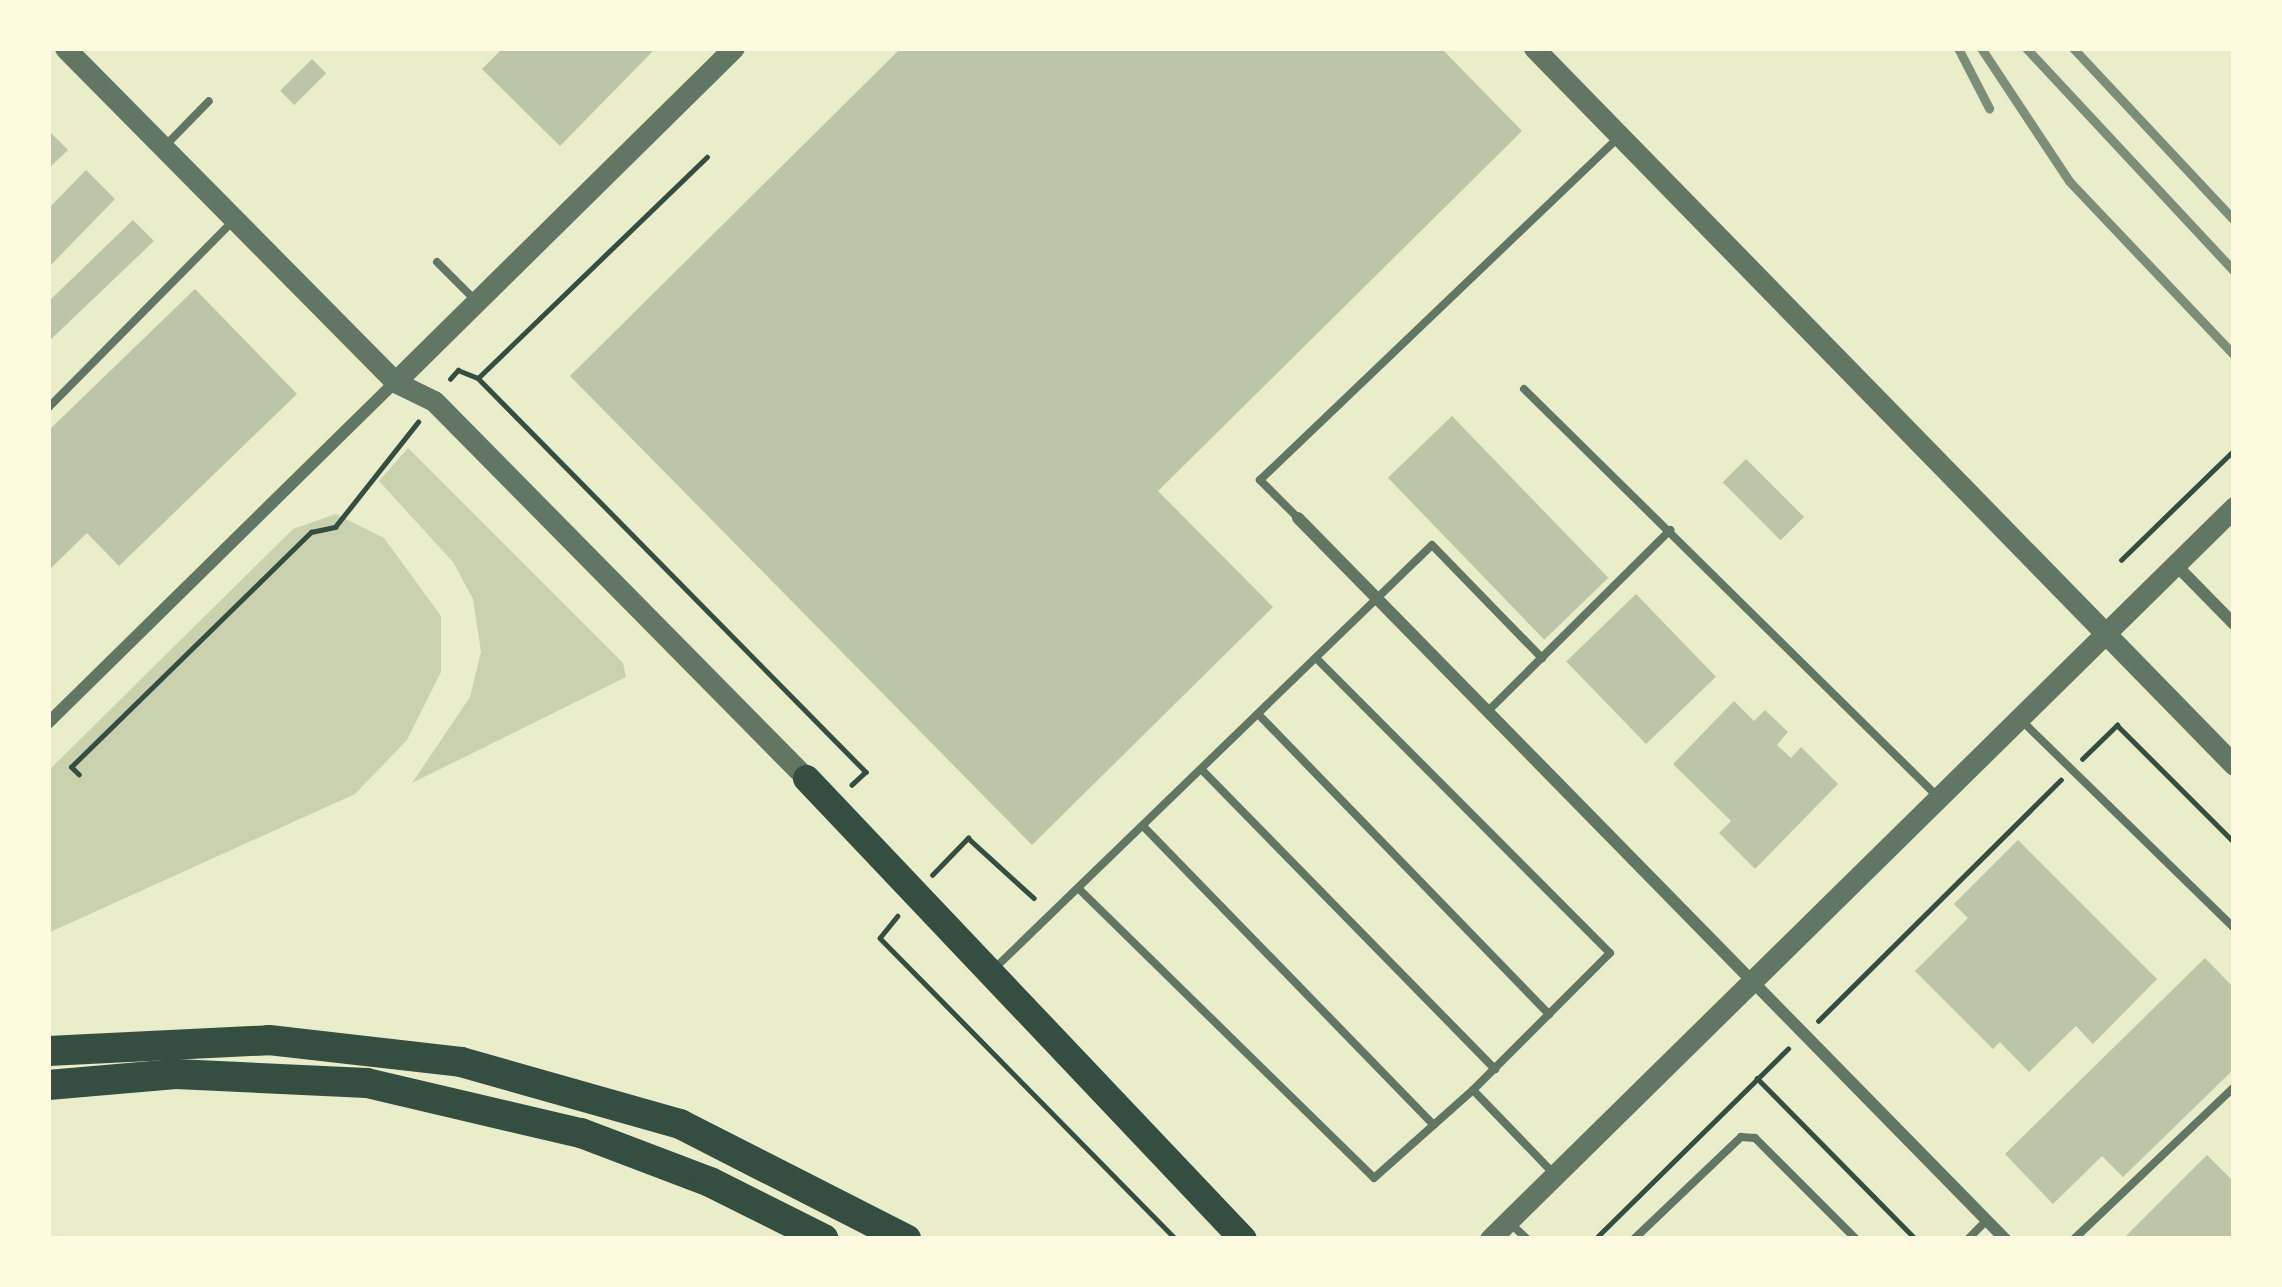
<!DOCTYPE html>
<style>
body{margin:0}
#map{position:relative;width:2282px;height:1287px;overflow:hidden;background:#e9edc9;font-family:"Roboto Condensed",sans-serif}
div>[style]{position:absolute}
.green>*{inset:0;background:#cad2ad}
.building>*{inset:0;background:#bcc5a7;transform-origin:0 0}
.path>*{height:4.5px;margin:-2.25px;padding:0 2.25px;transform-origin:2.25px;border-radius:2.25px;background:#344e41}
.service>*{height:8px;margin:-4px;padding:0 4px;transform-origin:4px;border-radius:4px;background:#617663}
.minor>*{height:12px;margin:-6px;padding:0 6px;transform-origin:6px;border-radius:6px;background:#617663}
.tertiary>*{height:21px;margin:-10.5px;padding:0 10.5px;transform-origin:10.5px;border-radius:10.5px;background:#617663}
.primary>*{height:27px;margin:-13.5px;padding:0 13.5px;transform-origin:13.5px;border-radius:13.5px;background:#344e41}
.motorway>*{height:30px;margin:-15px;padding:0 15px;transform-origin:15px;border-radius:15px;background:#344e41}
.rail>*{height:9px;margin:-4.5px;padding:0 4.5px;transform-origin:4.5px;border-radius:4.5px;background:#7c8e77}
span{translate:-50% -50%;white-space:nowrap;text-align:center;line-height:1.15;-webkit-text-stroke:10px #fefae0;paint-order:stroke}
.frame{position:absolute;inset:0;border:51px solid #fefae0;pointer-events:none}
</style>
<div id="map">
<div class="green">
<i style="clip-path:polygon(408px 448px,623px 663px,626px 677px,412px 783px,470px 697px,481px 652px,473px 599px,453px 562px,379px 481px)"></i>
<i style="clip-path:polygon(336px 514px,384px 538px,441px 616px,441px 672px,407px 740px,355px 794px,48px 933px,48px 771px,293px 529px)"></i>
</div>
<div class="building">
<i style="clip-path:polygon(503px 48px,650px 48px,653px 51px,560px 146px,482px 69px)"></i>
<i style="clip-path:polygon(901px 48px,1441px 48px,1522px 131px,1158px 491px,1273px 607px,1032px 845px,570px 376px)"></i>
<i style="left:312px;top:59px;width:20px;height:45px;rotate:45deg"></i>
<i style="clip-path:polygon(48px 130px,68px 150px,48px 169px)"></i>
<i style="clip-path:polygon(86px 170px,115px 199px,48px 268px,48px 209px)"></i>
<i style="clip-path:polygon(133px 220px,154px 241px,48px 342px,48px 302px)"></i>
<i style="clip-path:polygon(195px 289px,297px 394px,119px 566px,87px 533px,48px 571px,48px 431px)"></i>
<i style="left:1452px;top:416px;width:225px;height:89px;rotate:46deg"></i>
<i style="left:1746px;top:459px;width:82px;height:33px;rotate:45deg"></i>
<i style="left:1636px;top:594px;width:115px;height:97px;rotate:46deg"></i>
<i style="clip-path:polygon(1734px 701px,1754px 721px,1765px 710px,1788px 732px,1777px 745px,1791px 758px,1801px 747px,1838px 784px,1755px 869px,1719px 833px,1731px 821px,1673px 764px)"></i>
<i style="clip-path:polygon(2018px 840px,2157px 979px,2093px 1044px,2076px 1026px,2029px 1072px,2000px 1042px,1993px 1049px,1915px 971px,1968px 918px,1954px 904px)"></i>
<i style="clip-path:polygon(2205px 958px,2234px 988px,2234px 1069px,2123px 1177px,2102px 1156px,2053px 1204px,2005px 1154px)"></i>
<i style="clip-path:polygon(2207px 1155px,2234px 1182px,2234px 1239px,2123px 1239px)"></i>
</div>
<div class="path">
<i style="left:478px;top:378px;width:318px;rotate:-44deg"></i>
<i style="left:450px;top:379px;width:12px;rotate:-48deg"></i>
<i style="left:458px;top:370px;width:22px;rotate:22deg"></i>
<i style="left:478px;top:378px;width:553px;rotate:45.44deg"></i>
<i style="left:866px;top:772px;width:19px;rotate:137deg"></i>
<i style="left:2121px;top:560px;width:158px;rotate:-44.2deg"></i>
<i style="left:2082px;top:759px;width:49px;rotate:-44.2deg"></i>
<i style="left:2117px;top:725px;width:165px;rotate:45deg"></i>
<i style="left:79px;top:775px;width:11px;rotate:-135deg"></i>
<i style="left:71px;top:767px;width:336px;rotate:-44.4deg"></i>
<i style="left:311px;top:532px;width:25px;rotate:-12deg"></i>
<i style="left:335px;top:527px;width:134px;rotate:-51.7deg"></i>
<i style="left:932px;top:875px;width:52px;rotate:-45.8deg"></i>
<i style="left:968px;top:838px;width:89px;rotate:42.3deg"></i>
<i style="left:898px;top:916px;width:28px;rotate:129deg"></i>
<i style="left:880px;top:938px;width:422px;rotate:45.5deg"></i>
<i style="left:1818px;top:1021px;width:342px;rotate:-44.8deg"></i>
<i style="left:1757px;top:1078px;width:226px;rotate:45.4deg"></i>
<i style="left:1595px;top:1239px;width:271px;rotate:-44.6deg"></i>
</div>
<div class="service">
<i style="left:164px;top:147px;width:64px;rotate:-45.6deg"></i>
<i style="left:437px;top:262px;width:52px;rotate:45deg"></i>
<i style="left:1524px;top:389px;width:581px;rotate:44.58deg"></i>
<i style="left:48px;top:408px;width:263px;rotate:-45.3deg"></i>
<i style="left:1298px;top:518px;width:54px;rotate:-135deg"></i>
<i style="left:1260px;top:480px;width:497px;rotate:-43.7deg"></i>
<i style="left:1317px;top:659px;width:415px;rotate:45.1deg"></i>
<i style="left:1610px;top:953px;width:194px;rotate:135deg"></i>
<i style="left:1488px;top:711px;width:257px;rotate:-44.8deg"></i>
<i style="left:1259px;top:715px;width:417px;rotate:45.9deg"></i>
<i style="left:2021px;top:720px;width:298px;rotate:44.3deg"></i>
<i style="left:1202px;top:770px;width:419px;rotate:45.6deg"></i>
<i style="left:1143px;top:826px;width:417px;rotate:45.8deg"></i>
<i style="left:1078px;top:888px;width:414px;rotate:44.4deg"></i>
<i style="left:1374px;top:1178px;width:132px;rotate:-41.6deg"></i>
<i style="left:1473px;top:1090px;width:117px;rotate:46deg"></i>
<i style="left:995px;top:968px;width:608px;rotate:-44.07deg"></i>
<i style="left:1432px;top:545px;width:158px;rotate:45.8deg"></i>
<i style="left:1511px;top:1224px;width:22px;rotate:43deg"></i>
<i style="left:1634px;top:1239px;width:148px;rotate:-43.6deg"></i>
<i style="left:1741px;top:1137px;width:14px;rotate:4deg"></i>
<i style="left:1755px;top:1138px;width:143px;rotate:45deg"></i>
<i style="left:1968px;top:1239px;width:27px;rotate:-45deg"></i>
<i style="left:2074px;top:1239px;width:221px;rotate:-43.5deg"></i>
</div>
<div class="minor">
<i style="left:1298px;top:518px;width:1010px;rotate:45.56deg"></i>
<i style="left:2176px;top:565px;width:83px;rotate:45.5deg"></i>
<i style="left:48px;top:723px;width:487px;rotate:-44.5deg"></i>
</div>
<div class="tertiary">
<i style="left:65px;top:48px;width:470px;rotate:45.3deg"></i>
<i style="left:395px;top:382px;width:43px;rotate:26deg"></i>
<i style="left:434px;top:401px;width:530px;rotate:45.38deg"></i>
<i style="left:1534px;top:48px;width:1002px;rotate:45.69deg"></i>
<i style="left:395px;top:382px;width:476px;rotate:-44.6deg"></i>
<i style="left:1490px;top:1239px;width:1044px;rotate:-44.53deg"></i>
</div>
<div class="primary">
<i style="left:806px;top:778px;width:635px;rotate:46.53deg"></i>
</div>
<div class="motorway">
<i style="left:48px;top:1051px;width:221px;rotate:-2.8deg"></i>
<i style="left:269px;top:1040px;width:193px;rotate:6.5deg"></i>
<i style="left:461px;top:1062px;width:228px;rotate:15.8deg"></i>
<i style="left:680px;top:1124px;width:254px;rotate:27deg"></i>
<i style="left:48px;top:1085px;width:128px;rotate:-4.9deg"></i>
<i style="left:176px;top:1074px;width:191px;rotate:2.7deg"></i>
<i style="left:367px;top:1083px;width:220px;rotate:13.2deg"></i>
<i style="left:581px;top:1133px;width:138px;rotate:20.8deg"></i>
<i style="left:710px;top:1182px;width:127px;rotate:26.6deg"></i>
</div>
<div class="rail">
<i style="left:1958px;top:48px;width:68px;rotate:62.7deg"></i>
<i style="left:1981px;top:48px;width:159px;rotate:56.5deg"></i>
<i style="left:2069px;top:181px;width:240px;rotate:46.5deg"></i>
<i style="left:2026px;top:48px;width:305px;rotate:47deg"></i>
<i style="left:2073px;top:48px;width:236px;rotate:46.9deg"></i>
</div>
<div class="frame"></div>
</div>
